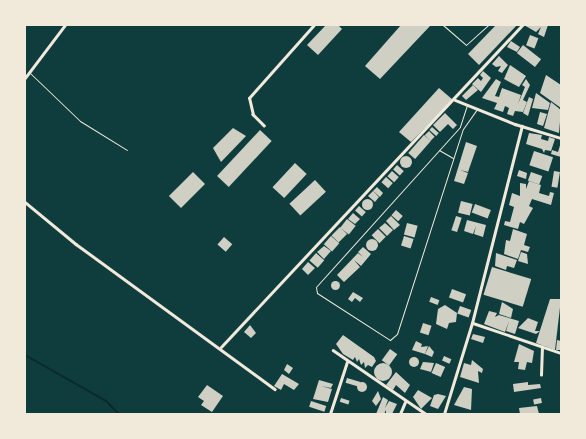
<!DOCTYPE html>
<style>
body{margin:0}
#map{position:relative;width:586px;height:439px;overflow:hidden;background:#0f3d3e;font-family:"Golos Text",sans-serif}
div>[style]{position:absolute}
.stream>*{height:2px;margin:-1px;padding:0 1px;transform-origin:1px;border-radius:1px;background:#0a2a2b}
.building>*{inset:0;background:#cfcfc3;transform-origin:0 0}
.round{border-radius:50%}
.service>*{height:1px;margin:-0.5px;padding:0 0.5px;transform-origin:0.5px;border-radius:0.5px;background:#f1e9da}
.minor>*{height:2.5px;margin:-1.25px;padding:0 1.25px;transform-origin:1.25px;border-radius:1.25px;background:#f1e9da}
span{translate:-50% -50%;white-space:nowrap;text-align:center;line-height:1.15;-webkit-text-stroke:5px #f1e9da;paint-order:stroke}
.frame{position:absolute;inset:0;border:26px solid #f1e9da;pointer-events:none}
</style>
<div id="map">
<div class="stream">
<i style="left:25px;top:355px;width:93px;rotate:29.6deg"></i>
<i style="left:106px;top:401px;width:18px;rotate:45deg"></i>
</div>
<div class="building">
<i style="clip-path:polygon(326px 25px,338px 25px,342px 29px,318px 55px,307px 45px)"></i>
<i style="clip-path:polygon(401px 25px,430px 26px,380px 79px,365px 66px)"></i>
<i style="clip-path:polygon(496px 25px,517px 25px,479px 65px,468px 54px)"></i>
<i style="clip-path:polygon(524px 25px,548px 25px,544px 37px,538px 34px,541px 27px,536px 32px)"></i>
<i style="left:530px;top:35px;width:9px;height:11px;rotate:21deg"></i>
<i style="clip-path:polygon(511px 41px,520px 47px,517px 52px,507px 47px)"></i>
<i style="left:523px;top:45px;width:23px;height:10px;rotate:38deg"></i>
<i style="clip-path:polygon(499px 56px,508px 65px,502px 73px,498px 71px,501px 66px,496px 67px,492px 64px)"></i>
<i style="clip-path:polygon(510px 65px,526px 76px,519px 87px,504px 79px)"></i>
<i style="clip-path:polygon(483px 71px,491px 78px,481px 92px,472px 84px,478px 78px,481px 81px,483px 78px,480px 75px)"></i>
<i style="clip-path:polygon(546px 75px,561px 85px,561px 108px,540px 93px)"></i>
<i style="clip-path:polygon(496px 79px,501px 82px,495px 96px,499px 97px,502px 88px,521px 95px,518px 104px,525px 87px,522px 85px,526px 79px,530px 85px,523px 100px,527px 102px,523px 112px,515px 111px,513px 116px,507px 114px,509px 108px,505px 106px,503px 112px,494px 109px,497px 103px,482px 98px)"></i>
<i style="clip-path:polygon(473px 85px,478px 90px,466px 100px,462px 96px)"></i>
<i style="clip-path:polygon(439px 88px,453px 100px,411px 142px,399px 132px)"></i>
<i style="clip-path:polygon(536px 93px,550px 103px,548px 110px,532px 108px)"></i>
<i style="clip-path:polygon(529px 97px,533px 99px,528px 116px,523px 113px)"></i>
<i style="clip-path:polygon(551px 102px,561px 110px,559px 133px,544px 128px)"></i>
<i style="clip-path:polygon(540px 112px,547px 114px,543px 126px,537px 124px)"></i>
<i style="clip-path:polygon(445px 113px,457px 125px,453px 129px,448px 124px,440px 132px,433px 125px)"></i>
<i style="left:432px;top:127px;width:9px;height:4px;rotate:41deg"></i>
<i style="clip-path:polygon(233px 128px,246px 136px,221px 162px,213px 148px)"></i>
<i style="left:260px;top:130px;width:16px;height:63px;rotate:43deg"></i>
<i style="left:429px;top:131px;width:8px;height:6px;rotate:45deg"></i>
<i style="clip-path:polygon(529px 133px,542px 135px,541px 139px,548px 141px,549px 137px,555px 139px,551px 151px,545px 150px,544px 153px,542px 149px,526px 144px)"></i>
<i style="left:424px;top:135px;width:9px;height:24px;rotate:41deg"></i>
<i style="clip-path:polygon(466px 142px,477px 146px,468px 172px,460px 170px,468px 173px,464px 184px,454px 181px)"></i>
<i style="clip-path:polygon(561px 142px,561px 157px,551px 154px,552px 150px,558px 152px)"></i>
<i style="left:534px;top:151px;width:20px;height:15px;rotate:18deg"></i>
<i class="round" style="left:400px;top:156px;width:12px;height:12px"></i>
<i style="left:295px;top:163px;width:16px;height:33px;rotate:43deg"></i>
<i style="left:397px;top:165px;width:9px;height:6px;rotate:41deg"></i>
<i style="clip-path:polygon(519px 170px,527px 173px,526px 179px,517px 176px)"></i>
<i style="left:392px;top:171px;width:9px;height:7px;rotate:41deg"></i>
<i style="left:554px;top:171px;width:6px;height:16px;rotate:9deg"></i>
<i style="left:193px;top:172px;width:17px;height:34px;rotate:45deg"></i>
<i style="left:531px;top:172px;width:12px;height:9px;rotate:20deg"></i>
<i style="left:386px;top:177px;width:9px;height:7px;rotate:41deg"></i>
<i style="left:315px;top:180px;width:16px;height:35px;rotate:47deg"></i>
<i style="clip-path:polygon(529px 181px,541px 185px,539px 193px,549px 196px,550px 192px,554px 193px,551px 205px,532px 199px,529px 206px,533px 208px,524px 224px,520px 222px,518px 229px,504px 225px,505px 221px,510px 222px,514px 207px,509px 205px,512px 193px,520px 196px,520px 183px,526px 184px,526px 189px)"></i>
<i style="clip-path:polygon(377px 187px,383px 193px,380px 197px,373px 191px)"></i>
<i style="clip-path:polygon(373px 191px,379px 197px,375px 202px,368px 196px)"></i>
<i class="round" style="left:361.5px;top:198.5px;width:11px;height:11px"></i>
<i style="left:461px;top:201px;width:12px;height:12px;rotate:14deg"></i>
<i style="left:475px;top:204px;width:17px;height:9px;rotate:21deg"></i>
<i style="left:359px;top:206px;width:9px;height:6px;rotate:41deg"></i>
<i style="left:396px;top:210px;width:9px;height:7px;rotate:41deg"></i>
<i style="clip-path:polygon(353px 213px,360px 219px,355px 224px,348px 219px)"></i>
<i style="clip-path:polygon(391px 216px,400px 225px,394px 230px,386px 221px)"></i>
<i style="left:456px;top:216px;width:6px;height:15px;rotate:18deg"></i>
<i style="left:347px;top:219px;width:11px;height:11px;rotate:38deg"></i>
<i style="clip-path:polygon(467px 220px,486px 225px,483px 237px,474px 234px,476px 226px,473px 234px,464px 231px)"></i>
<i style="clip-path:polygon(385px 223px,393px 230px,387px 236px,379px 228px)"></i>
<i style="left:407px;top:223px;width:11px;height:12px;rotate:15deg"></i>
<i style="left:340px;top:227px;width:10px;height:12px;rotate:45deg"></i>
<i style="left:378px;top:229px;width:11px;height:9px;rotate:45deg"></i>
<i style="clip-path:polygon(513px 229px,527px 234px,524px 245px,530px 247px,528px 252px,521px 250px,518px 259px,504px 254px,506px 240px,510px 241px)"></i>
<i style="left:331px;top:236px;width:11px;height:11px;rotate:41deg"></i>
<i style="left:404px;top:236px;width:10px;height:10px;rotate:17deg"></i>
<i style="left:224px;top:237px;width:11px;height:10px;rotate:41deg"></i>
<i class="round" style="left:366px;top:239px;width:12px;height:12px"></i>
<i style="clip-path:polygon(324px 246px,331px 251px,324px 259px,317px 252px)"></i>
<i style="clip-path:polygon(363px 247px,371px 254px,361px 266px,354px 260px,360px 267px,344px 282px,337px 275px,358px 253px,363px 257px,358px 252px)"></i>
<i style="clip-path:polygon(521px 252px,527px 254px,528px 264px,518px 261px)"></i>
<i style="left:316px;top:253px;width:11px;height:10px;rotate:41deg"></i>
<i style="clip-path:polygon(496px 253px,517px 260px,514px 268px,507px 266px,506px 270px,495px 266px)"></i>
<i style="clip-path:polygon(308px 262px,315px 268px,308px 275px,302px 269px)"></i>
<i style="left:492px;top:267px;width:41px;height:29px;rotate:17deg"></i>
<i class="round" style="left:330.5px;top:280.5px;width:9px;height:9px"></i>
<i style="left:452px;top:289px;width:15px;height:9px;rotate:20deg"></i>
<i style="clip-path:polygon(353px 292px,363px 298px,360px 302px,355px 298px,352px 302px,348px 299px)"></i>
<i style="left:431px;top:297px;width:9px;height:5px;rotate:21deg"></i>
<i style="clip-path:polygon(550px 299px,561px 299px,555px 350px,536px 343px)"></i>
<i style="clip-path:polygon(502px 302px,513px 309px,511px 318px,499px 314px)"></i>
<i style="clip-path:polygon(445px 305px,457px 313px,456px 322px,449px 323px,447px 329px,436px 324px,438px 309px)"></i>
<i style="left:460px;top:306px;width:12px;height:8px;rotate:20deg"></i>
<i style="clip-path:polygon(489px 311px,497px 313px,495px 317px,499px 315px,519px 321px,515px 334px,506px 331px,509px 321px,505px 332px,484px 324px)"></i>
<i style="clip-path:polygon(528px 318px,538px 322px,535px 331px,540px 331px,536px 334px,518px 328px)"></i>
<i style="left:423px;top:323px;width:9px;height:10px;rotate:18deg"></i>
<i style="clip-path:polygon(250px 325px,256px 333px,251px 338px,244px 332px)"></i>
<i style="clip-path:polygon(473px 334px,485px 337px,483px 343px,471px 339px)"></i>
<i style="clip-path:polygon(343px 335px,374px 357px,376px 361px,372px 367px,368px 365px,365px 368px,364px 362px,361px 365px,359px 359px,357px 362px,355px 357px,353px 360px,343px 354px,336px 344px)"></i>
<i style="clip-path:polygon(557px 340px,561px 341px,561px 350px,556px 350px)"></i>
<i style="clip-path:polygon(416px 341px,422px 344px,421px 347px,428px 346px,425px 354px,412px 350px)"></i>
<i style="clip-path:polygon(519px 344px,534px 351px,532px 363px,527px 362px,525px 370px,518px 369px,519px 362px,514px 362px)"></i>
<i style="clip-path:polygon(429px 346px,434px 352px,432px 357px,425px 354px)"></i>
<i style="left:390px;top:349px;width:9px;height:14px;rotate:36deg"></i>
<i style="left:444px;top:356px;width:8px;height:5px;rotate:23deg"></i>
<i class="round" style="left:409px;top:357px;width:10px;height:10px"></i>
<i style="clip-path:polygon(472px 360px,483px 369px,482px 373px,478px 371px,479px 383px,460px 377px,464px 363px,471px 365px)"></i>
<i style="clip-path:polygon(423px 362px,434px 363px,431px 372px,420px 369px)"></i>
<i style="left:436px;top:363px;width:10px;height:11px;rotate:24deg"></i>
<i class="round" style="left:374px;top:363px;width:18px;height:18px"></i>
<i style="clip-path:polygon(287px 364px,293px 368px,289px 374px,284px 370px)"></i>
<i style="clip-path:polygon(396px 372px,410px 385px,405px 393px,396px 385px,393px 390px,386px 385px)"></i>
<i style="clip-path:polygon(282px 374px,299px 384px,294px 390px,284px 384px,281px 390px,274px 386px)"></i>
<i style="left:347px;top:378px;width:14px;height:5px;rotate:17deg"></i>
<i style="clip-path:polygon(319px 380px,333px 384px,331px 388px,321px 386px,332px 389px,328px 402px,313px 399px)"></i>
<i style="clip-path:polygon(528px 382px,528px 385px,540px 384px,541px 388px,514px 392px,513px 384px)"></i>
<i class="round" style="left:357px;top:382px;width:10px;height:10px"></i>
<i style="clip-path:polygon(207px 385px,223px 396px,212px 412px,201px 405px,204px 401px,198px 397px)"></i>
<i style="clip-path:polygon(464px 387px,472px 389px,471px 410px,454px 405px)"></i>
<i style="clip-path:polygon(418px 390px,432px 398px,421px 409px,413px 397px)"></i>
<i style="clip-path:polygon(378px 391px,381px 399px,376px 406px,372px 401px)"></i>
<i style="clip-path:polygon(438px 394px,446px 396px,438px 409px,430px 406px,434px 395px)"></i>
<i style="clip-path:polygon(383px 397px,388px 400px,385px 408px,389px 401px,397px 404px,392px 414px,386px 414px,386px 410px,384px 414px,376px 414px)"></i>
<i style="left:341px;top:398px;width:9px;height:4px;rotate:18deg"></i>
<i style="left:541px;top:398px;width:5px;height:8px;rotate:79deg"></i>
<i style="left:311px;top:401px;width:16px;height:6px;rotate:18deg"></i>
<i style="clip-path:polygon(537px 406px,539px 414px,520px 414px,519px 408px)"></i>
</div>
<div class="service">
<i style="left:443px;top:25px;width:30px;rotate:41deg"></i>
<i style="left:466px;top:45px;width:30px;rotate:-42deg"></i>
<i style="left:30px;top:73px;width:69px;rotate:43.8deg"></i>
<i style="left:80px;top:121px;width:55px;rotate:31.7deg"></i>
<i style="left:467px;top:105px;width:23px;rotate:108deg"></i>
<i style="left:460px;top:127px;width:215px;rotate:132deg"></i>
<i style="left:316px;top:287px;width:6px;rotate:81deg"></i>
<i style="left:317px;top:293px;width:87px;rotate:32.8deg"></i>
<i style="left:390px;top:340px;width:9px;rotate:-41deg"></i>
<i style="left:397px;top:334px;width:215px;rotate:-72.2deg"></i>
<i style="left:463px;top:129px;width:24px;rotate:-55deg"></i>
<i style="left:439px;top:150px;width:16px;rotate:30deg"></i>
</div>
<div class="minor">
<i style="left:25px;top:78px;width:66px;rotate:-53deg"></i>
<i style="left:455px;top:100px;width:65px;rotate:21.8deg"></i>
<i style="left:515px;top:124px;width:48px;rotate:16.9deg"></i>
<i style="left:264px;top:126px;width:16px;rotate:-135deg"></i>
<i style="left:253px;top:115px;width:17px;rotate:-103deg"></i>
<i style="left:249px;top:98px;width:98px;rotate:-48.3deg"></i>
<i style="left:25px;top:202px;width:66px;rotate:39.5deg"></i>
<i style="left:76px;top:244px;width:246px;rotate:36.1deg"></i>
<i style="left:473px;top:323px;width:93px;rotate:18.8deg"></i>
<i style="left:221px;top:347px;width:441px;rotate:-46.9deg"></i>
<i style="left:333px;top:350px;width:113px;rotate:34.5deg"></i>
<i style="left:541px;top:375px;width:28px;rotate:-88deg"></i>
<i style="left:330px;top:414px;width:55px;rotate:-71.9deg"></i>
<i style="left:400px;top:414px;width:13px;rotate:-67deg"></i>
<i style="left:444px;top:414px;width:95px;rotate:-72.9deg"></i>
<i style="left:472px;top:323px;width:203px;rotate:-75.8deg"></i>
</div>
<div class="frame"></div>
</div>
